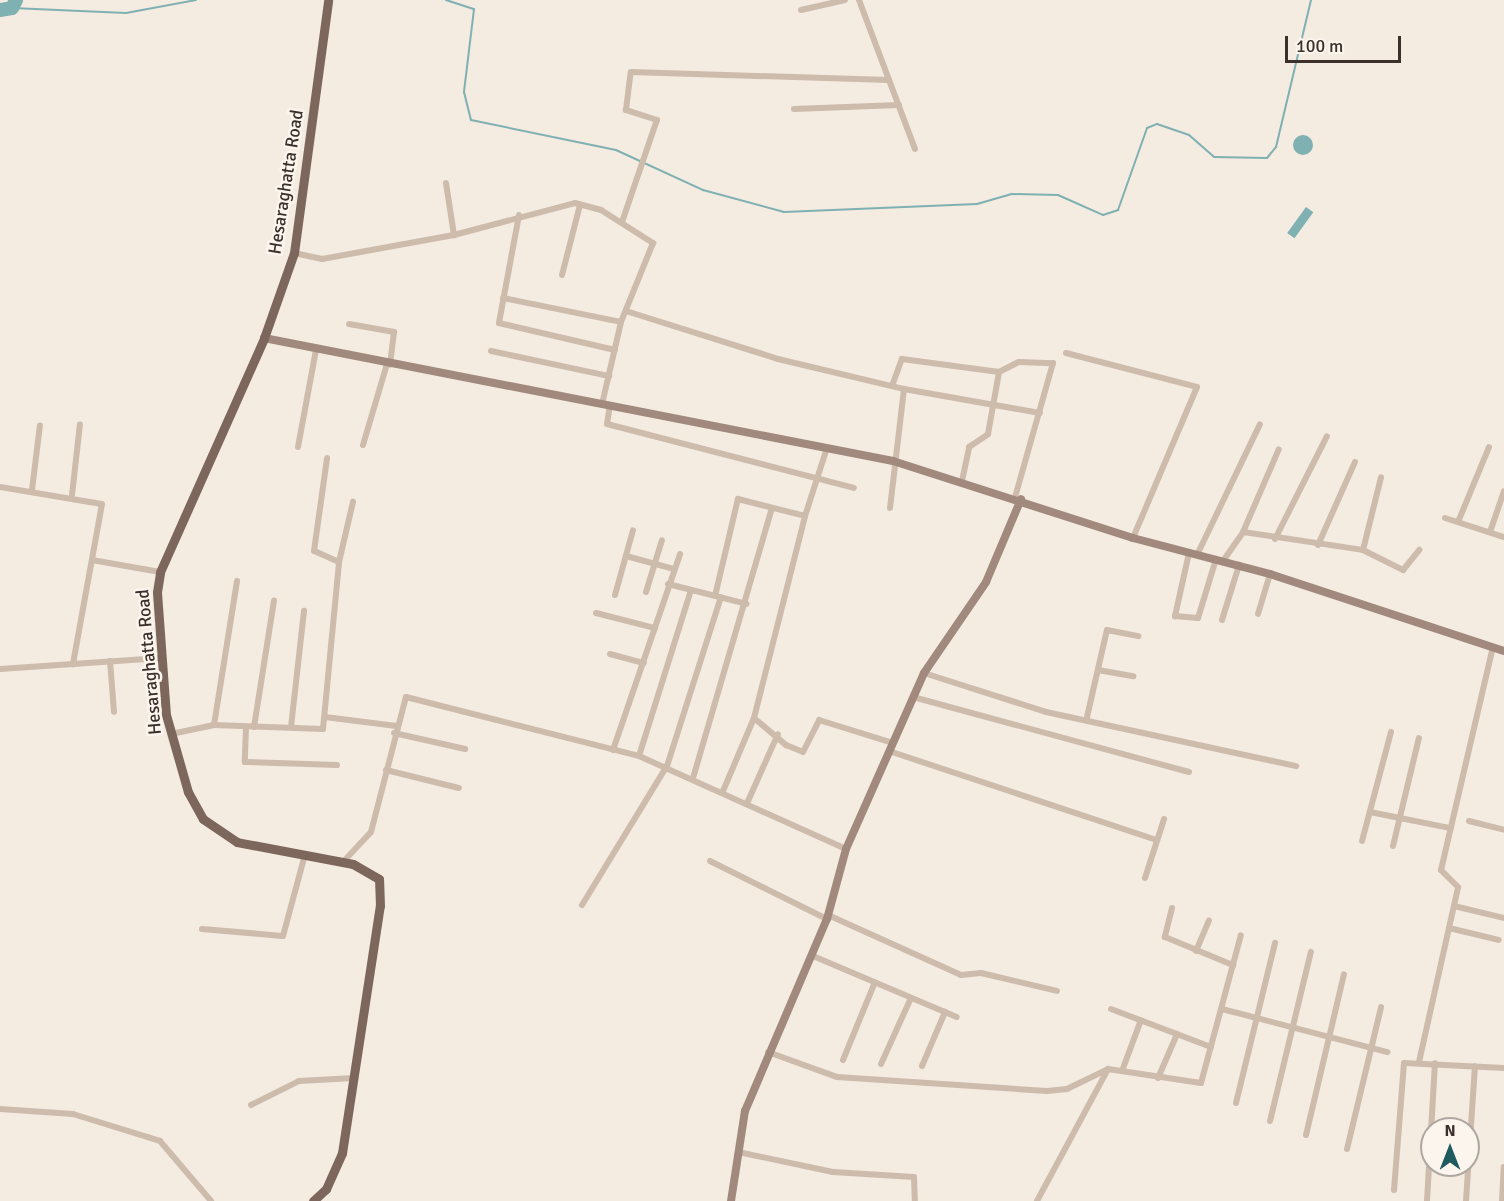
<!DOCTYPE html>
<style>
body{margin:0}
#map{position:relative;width:1504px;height:1201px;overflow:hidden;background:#f4ebe1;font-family:Signika,sans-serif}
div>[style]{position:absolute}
.water>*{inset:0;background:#7fb0b2;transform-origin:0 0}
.round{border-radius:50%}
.stream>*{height:2px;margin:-1px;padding:0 1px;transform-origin:1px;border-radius:1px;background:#7fb0b2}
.river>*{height:14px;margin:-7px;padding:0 7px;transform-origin:7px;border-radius:7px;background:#7fb0b2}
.street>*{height:6px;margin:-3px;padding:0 3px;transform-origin:3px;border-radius:3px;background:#cdbbac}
.secondary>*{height:8px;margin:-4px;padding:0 4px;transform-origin:4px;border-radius:4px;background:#a18a7d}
.primary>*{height:9px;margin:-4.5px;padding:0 4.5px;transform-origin:4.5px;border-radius:4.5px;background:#7d675c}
span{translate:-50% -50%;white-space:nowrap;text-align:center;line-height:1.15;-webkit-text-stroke:5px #fbf5ee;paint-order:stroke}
.street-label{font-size:18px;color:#3b302b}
.north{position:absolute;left:1420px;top:1117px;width:60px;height:60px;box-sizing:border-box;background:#fbf5ee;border:2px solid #aea6a0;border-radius:50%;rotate:0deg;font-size:16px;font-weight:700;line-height:24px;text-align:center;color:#3b302b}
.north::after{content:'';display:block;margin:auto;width:21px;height:27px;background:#1f5a5e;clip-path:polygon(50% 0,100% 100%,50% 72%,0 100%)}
.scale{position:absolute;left:1285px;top:36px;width:116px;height:27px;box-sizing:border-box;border:3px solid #3b302b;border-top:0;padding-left:8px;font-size:18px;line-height:21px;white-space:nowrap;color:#3b302b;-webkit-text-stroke:4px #fbf5ee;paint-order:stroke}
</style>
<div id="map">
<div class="water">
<i class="round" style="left:1293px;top:135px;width:20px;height:20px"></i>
<i style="left:1306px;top:207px;width:9px;height:32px;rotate:36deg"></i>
</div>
<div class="stream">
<i style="left:446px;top:0;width:29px;rotate:18deg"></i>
<i style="left:474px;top:9px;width:84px;rotate:96.9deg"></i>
<i style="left:464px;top:92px;width:29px;rotate:76deg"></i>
<i style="left:471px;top:120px;width:148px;rotate:11.7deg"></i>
<i style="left:616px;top:150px;width:96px;rotate:24.7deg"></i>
<i style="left:703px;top:190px;width:84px;rotate:15.2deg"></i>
<i style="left:784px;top:212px;width:193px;rotate:-2.4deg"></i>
<i style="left:977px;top:204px;width:36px;rotate:-16deg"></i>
<i style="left:1012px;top:194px;width:46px;rotate:1.2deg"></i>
<i style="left:1058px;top:195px;width:49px;rotate:24deg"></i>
<i style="left:1103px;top:215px;width:16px;rotate:-18deg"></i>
<i style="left:1118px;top:210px;width:87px;rotate:-70.5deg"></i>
<i style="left:1147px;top:128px;width:11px;rotate:-22deg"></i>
<i style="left:1157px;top:124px;width:34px;rotate:19deg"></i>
<i style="left:1189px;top:135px;width:33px;rotate:41deg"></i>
<i style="left:1214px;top:157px;width:53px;rotate:1.1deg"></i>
<i style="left:1267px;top:158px;width:14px;rotate:-51deg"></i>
<i style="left:1276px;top:147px;width:151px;rotate:-76.6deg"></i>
<i style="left:12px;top:8px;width:114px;rotate:2.5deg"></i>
<i style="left:126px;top:13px;width:71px;rotate:-10.5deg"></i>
</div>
<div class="river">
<i style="left:0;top:10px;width:12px;rotate:-9deg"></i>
<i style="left:12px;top:8px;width:9px;rotate:-63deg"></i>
</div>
<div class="street">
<i style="left:859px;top:0;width:159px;rotate:69.4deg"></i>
<i style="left:801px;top:10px;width:45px;rotate:-12.8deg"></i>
<i style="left:794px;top:109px;width:105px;rotate:-2.2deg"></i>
<i style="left:446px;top:183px;width:53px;rotate:81.3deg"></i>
<i style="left:519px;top:215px;width:110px;rotate:100.5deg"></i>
<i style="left:499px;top:323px;width:119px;rotate:13.1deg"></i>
<i style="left:622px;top:222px;width:108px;rotate:-71.1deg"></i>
<i style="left:657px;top:120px;width:33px;rotate:-162deg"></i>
<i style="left:626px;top:110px;width:38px;rotate:-83deg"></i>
<i style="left:631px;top:72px;width:258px;rotate:1.8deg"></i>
<i style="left:294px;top:253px;width:29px;rotate:12deg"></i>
<i style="left:322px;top:259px;width:134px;rotate:-10.3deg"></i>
<i style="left:454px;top:235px;width:125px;rotate:-14.8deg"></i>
<i style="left:575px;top:203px;width:27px;rotate:15deg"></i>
<i style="left:601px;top:210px;width:62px;rotate:32.4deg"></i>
<i style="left:653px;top:243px;width:85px;rotate:112.1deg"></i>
<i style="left:621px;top:322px;width:84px;rotate:103deg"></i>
<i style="left:562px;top:275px;width:72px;rotate:-75.6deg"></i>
<i style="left:503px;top:298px;width:120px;rotate:11.5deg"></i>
<i style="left:626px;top:311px;width:159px;rotate:17.5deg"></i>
<i style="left:778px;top:359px;width:130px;rotate:13.4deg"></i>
<i style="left:904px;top:389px;width:138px;rotate:10deg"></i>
<i style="left:349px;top:324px;width:46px;rotate:10.1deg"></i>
<i style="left:394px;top:332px;width:33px;rotate:97deg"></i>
<i style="left:491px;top:351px;width:121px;rotate:12deg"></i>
<i style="left:1066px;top:353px;width:135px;rotate:14.5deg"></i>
<i style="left:1197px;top:387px;width:164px;rotate:113deg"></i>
<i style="left:892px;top:386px;width:29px;rotate:-70deg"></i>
<i style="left:902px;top:359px;width:98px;rotate:7.6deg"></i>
<i style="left:610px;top:405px;width:19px;rotate:99deg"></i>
<i style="left:607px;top:424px;width:255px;rotate:14.5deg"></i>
<i style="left:363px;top:445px;width:84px;rotate:-73.5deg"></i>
<i style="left:298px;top:447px;width:99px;rotate:-79.5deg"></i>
<i style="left:962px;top:481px;width:35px;rotate:-78deg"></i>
<i style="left:969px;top:447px;width:23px;rotate:-34deg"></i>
<i style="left:988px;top:434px;width:63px;rotate:-79.9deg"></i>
<i style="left:999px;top:372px;width:22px;rotate:-27deg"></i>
<i style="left:1019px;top:362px;width:34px;rotate:2deg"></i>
<i style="left:1053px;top:363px;width:139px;rotate:105.8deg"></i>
<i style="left:0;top:487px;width:103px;rotate:9.5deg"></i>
<i style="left:102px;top:504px;width:163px;rotate:100.3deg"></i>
<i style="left:32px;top:490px;width:65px;rotate:-83deg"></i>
<i style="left:72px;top:495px;width:71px;rotate:-83.6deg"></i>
<i style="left:890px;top:508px;width:120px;rotate:-83.3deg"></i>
<i style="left:1445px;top:518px;width:62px;rotate:17.9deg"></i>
<i style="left:1458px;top:522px;width:81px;rotate:-67.5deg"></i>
<i style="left:1243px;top:532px;width:90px;rotate:-66.6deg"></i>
<i style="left:1490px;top:532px;width:43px;rotate:-71.1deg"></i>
<i style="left:1275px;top:539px;width:115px;rotate:-63.2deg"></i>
<i style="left:1318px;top:545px;width:91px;rotate:-66deg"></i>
<i style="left:1363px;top:550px;width:75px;rotate:-76.1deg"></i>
<i style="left:1189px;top:553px;width:65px;rotate:102.5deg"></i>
<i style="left:1175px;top:616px;width:23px;rotate:5deg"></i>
<i style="left:1198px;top:618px;width:62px;rotate:-73deg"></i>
<i style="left:1197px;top:555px;width:145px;rotate:-64.3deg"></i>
<i style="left:626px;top:556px;width:50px;rotate:15.2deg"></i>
<i style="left:92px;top:560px;width:69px;rotate:10deg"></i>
<i style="left:1223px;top:561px;width:35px;rotate:-55deg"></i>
<i style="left:1243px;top:532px;width:121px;rotate:8.5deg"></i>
<i style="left:1363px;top:550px;width:45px;rotate:26.6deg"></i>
<i style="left:1403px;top:570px;width:26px;rotate:-51deg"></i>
<i style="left:339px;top:562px;width:62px;rotate:-76.9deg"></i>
<i style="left:668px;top:584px;width:81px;rotate:14.2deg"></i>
<i style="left:646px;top:592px;width:54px;rotate:-72.9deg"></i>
<i style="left:615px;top:595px;width:67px;rotate:-74.5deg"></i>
<i style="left:715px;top:596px;width:100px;rotate:-76.7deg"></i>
<i style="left:738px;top:499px;width:69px;rotate:14.2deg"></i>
<i style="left:805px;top:516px;width:71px;rotate:-72.1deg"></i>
<i style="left:596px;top:613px;width:61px;rotate:14.3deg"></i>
<i style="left:1258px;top:614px;width:42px;rotate:-73.3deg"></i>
<i style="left:1222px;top:620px;width:58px;rotate:-72.8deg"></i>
<i style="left:610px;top:654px;width:35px;rotate:15deg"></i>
<i style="left:110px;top:661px;width:51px;rotate:85.5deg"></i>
<i style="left:0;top:669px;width:161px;rotate:-3.9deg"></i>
<i style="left:1098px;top:670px;width:36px;rotate:10deg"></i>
<i style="left:924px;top:673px;width:128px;rotate:17.7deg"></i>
<i style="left:1046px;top:712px;width:256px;rotate:12.2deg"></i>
<i style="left:913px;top:697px;width:286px;rotate:15.2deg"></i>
<i style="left:325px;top:717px;width:72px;rotate:7.2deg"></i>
<i style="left:1087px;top:717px;width:89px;rotate:-77.1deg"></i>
<i style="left:1107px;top:630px;width:32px;rotate:11deg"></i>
<i style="left:754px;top:718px;width:208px;rotate:-75.8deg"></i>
<i style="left:214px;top:725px;width:146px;rotate:-80.9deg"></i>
<i style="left:246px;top:727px;width:35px;rotate:92deg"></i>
<i style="left:245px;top:762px;width:92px;rotate:1.9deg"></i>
<i style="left:254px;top:727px;width:128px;rotate:-81deg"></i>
<i style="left:291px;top:727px;width:117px;rotate:-83.6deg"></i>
<i style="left:394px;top:733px;width:73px;rotate:12.7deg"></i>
<i style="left:171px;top:734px;width:44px;rotate:-11.8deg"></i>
<i style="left:214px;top:725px;width:109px;rotate:2.1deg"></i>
<i style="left:323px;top:729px;width:168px;rotate:-84.5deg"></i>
<i style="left:339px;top:562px;width:27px;rotate:-156deg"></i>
<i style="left:314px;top:551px;width:94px;rotate:-82deg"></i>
<i style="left:613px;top:750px;width:207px;rotate:-71.1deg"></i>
<i style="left:889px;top:751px;width:282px;rotate:18.4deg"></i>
<i style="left:639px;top:756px;width:174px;rotate:-72.6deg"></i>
<i style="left:386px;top:770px;width:75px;rotate:13.9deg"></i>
<i style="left:693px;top:778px;width:281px;rotate:-73.7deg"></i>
<i style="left:723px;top:791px;width:79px;rotate:-67deg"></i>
<i style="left:754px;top:718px;width:42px;rotate:40.2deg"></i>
<i style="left:786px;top:745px;width:18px;rotate:22deg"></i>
<i style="left:803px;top:752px;width:36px;rotate:-63deg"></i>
<i style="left:819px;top:720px;width:77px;rotate:17.3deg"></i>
<i style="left:748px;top:801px;width:73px;rotate:-65.9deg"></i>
<i style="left:1370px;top:812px;width:82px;rotate:11.3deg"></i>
<i style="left:1469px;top:821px;width:36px;rotate:14deg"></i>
<i style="left:1362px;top:841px;width:113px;rotate:-75.1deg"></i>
<i style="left:1393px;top:846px;width:111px;rotate:-76.5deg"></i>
<i style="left:710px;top:861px;width:131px;rotate:26.4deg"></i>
<i style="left:343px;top:862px;width:41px;rotate:-47deg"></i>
<i style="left:371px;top:832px;width:139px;rotate:-75.5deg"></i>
<i style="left:406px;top:697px;width:240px;rotate:14.2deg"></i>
<i style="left:639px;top:756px;width:227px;rotate:24.2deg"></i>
<i style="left:1145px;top:878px;width:62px;rotate:-72.1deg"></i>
<i style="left:582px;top:905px;width:163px;rotate:-58.6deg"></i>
<i style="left:667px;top:766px;width:177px;rotate:-72.3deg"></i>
<i style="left:1454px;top:906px;width:51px;rotate:13.5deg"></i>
<i style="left:1172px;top:908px;width:30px;rotate:104deg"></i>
<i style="left:1165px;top:937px;width:74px;rotate:22.4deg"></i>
<i style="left:828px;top:915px;width:146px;rotate:24.3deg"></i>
<i style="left:961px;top:975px;width:20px;rotate:-6deg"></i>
<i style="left:981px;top:973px;width:78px;rotate:13.3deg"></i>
<i style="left:1449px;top:928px;width:51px;rotate:13.5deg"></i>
<i style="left:202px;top:929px;width:81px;rotate:4.9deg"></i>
<i style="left:283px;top:936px;width:81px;rotate:-74.9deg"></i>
<i style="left:1196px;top:951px;width:33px;rotate:-67deg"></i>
<i style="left:813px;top:956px;width:156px;rotate:23deg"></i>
<i style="left:1111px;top:1009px;width:107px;rotate:20.8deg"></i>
<i style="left:1222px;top:1009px;width:171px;rotate:14.6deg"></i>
<i style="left:768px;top:1052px;width:73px;rotate:19.9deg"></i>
<i style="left:837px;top:1077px;width:210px;rotate:3.8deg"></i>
<i style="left:1047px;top:1091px;width:20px;rotate:-6deg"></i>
<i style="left:1067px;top:1089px;width:46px;rotate:-26deg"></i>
<i style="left:843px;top:1060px;width:84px;rotate:-67.7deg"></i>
<i style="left:1419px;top:1062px;width:179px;rotate:-77.4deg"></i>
<i style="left:1458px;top:887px;width:24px;rotate:-135deg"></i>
<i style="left:1441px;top:870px;width:229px;rotate:-76.9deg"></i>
<i style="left:881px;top:1064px;width:72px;rotate:-65.6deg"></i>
<i style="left:922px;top:1066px;width:59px;rotate:-66.9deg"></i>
<i style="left:1122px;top:1071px;width:54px;rotate:-69.6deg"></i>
<i style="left:1158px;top:1078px;width:48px;rotate:-66.6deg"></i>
<i style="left:1236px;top:1103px;width:165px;rotate:-76.3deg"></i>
<i style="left:251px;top:1105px;width:54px;rotate:-26.6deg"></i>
<i style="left:299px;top:1081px;width:55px;rotate:-3.1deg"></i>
<i style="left:0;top:1109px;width:73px;rotate:3.9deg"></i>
<i style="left:73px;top:1114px;width:91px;rotate:17.2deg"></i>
<i style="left:160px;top:1141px;width:79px;rotate:49.6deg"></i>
<i style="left:1270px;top:1121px;width:174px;rotate:-76.4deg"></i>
<i style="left:1306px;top:1135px;width:165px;rotate:-76.7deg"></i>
<i style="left:1347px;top:1149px;width:146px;rotate:-76.5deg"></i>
<i style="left:738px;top:1152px;width:97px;rotate:11.9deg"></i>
<i style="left:833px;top:1172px;width:81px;rotate:3.5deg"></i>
<i style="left:914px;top:1177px;width:24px;rotate:88deg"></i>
<i style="left:1394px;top:1190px;width:127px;rotate:-85.5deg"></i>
<i style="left:1404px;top:1063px;width:100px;rotate:2.9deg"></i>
<i style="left:1037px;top:1201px;width:150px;rotate:-61.7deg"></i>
<i style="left:1108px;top:1069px;width:94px;rotate:8.6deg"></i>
<i style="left:1201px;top:1083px;width:153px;rotate:-74.9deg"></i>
<i style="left:1427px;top:1201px;width:138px;rotate:-86.7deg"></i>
<i style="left:1466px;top:1201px;width:135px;rotate:-86.2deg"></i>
<i style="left:1502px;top:1201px;width:34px;rotate:-87deg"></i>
</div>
<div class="secondary">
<i style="left:264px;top:338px;width:641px;rotate:11.06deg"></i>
<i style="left:893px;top:461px;width:252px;rotate:17.8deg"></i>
<i style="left:1133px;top:538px;width:142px;rotate:14.7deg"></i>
<i style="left:1270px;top:574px;width:246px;rotate:18.2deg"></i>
<i style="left:731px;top:1201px;width:91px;rotate:-81.2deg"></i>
<i style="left:745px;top:1111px;width:209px;rotate:-66.9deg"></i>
<i style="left:827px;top:919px;width:73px;rotate:-74.8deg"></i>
<i style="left:846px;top:849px;width:193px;rotate:-66.1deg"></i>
<i style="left:924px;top:673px;width:110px;rotate:-55.7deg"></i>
<i style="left:986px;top:582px;width:90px;rotate:-67.1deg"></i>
</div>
<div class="primary">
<i style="left:313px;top:1201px;width:18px;rotate:-43deg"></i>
<i style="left:326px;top:1189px;width:39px;rotate:-66deg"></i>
<i style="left:342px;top:1153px;width:250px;rotate:-81.3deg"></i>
<i style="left:380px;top:906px;width:27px;rotate:-92deg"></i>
<i style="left:379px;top:879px;width:30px;rotate:-150deg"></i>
<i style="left:353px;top:864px;width:118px;rotate:-169.3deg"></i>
<i style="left:237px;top:842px;width:41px;rotate:-145.9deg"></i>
<i style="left:203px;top:819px;width:31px;rotate:-119deg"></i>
<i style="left:188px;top:792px;width:80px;rotate:-105.9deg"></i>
<i style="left:166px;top:715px;width:123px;rotate:-94.2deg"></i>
<i style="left:157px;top:592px;width:20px;rotate:-81deg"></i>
<i style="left:160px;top:572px;width:256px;rotate:-66deg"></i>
<i style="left:264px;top:338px;width:90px;rotate:-70.6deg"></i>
<i style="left:294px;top:253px;width:255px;rotate:-82.3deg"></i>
</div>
<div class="street-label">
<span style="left:286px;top:182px;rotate:-81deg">Hesaraghatta Road</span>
<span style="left:149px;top:662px;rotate:-95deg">Hesaraghatta Road</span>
</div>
<div class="north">N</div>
<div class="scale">100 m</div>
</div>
